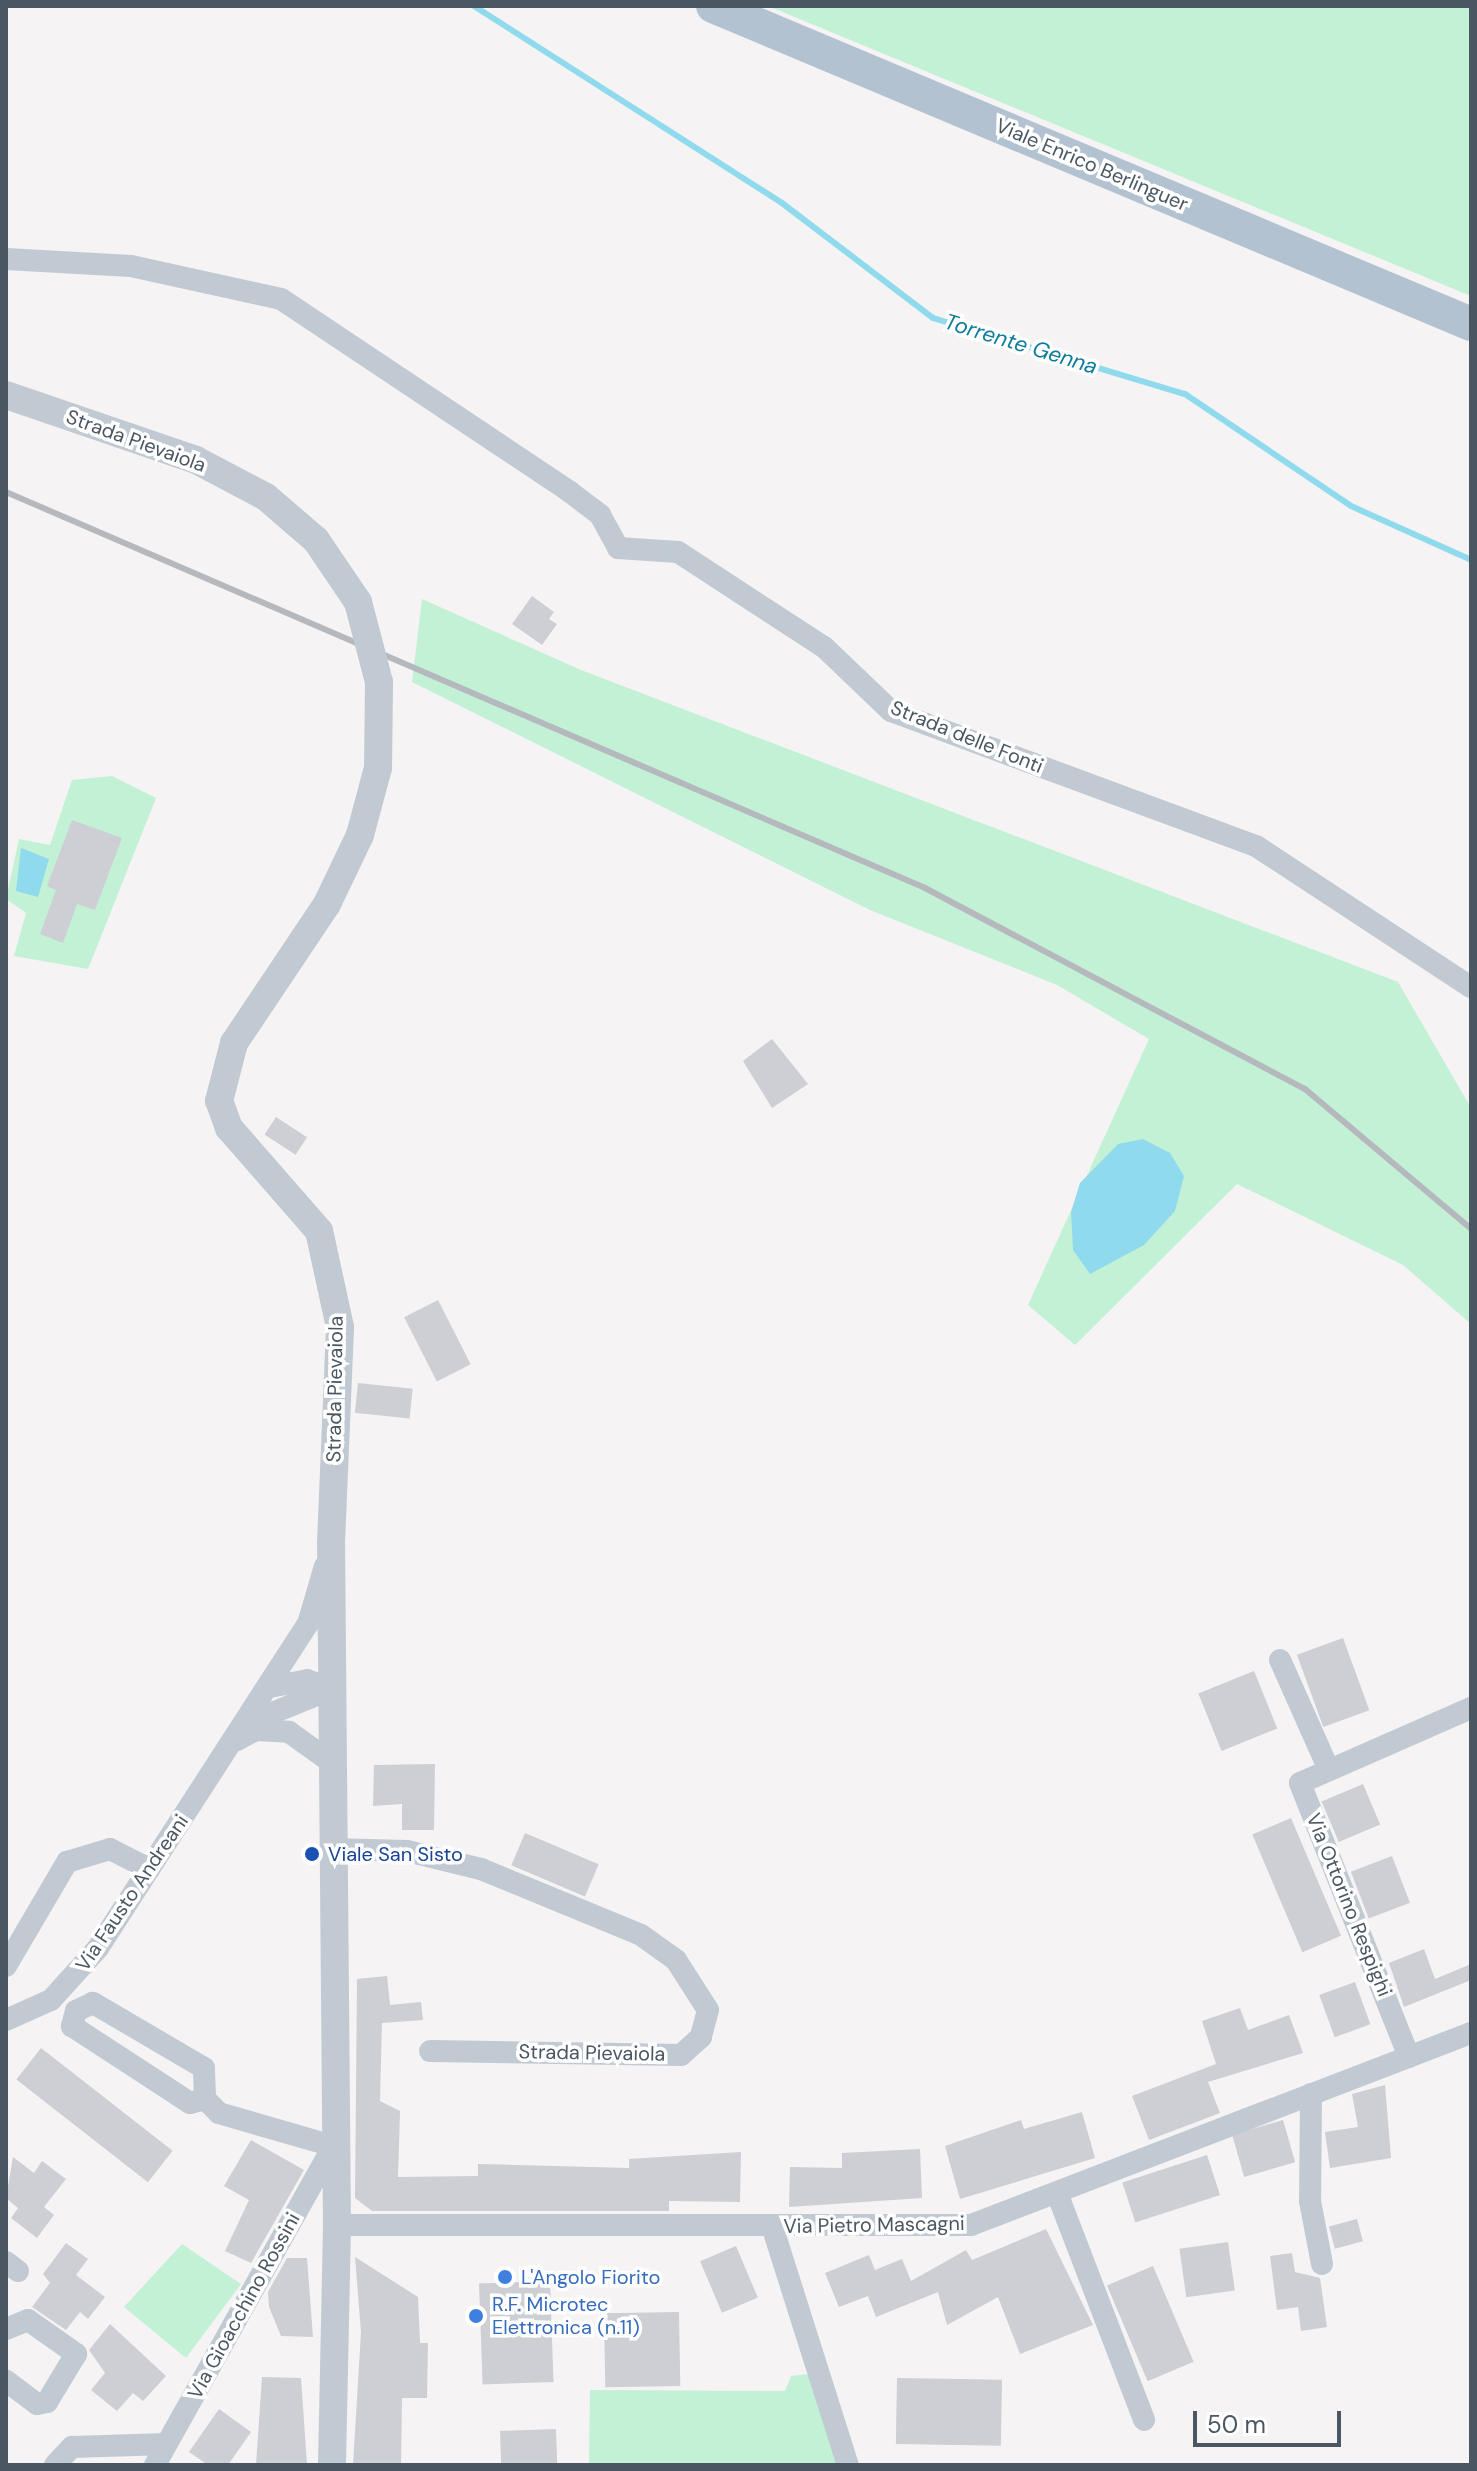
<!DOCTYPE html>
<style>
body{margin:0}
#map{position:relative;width:1477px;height:2471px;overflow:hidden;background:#f5f3f3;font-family:"DM Sans",sans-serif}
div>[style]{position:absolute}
.green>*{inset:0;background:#c3f1d5}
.water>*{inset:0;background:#90daee}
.stream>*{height:6px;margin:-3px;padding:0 3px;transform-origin:3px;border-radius:3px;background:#90daee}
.building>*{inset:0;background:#cdcfd5;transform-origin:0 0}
.minor>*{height:22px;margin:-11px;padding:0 11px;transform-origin:11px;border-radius:11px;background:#c1cad2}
.tertiary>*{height:28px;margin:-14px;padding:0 14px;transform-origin:14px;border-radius:14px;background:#c1cad2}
.primary>*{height:34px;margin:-17px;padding:0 17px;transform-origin:17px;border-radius:17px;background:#b3c2d1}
.rail>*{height:6px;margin:-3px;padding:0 3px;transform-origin:3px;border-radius:3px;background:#b5b8bd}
.tertiary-bridge>*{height:28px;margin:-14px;padding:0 14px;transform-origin:14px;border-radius:14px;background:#c1cad2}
.dots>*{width:22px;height:22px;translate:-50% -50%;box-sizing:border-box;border:4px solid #fff;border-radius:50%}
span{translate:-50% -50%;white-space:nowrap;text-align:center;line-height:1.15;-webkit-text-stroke:7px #fff;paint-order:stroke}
.street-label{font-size:20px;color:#4a5661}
.transit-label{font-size:20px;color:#164399}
.left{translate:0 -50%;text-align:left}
.shop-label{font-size:20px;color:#366cbe}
.water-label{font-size:22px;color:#0c7c9b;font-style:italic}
.frame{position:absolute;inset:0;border:8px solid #4a5661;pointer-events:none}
.scale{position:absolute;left:1193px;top:2411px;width:148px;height:36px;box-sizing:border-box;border:4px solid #4a5661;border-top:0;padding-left:10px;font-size:24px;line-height:28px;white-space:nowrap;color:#4a5661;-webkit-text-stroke:6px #fff;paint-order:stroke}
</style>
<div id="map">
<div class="green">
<i style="clip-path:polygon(768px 6px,1471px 6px,1471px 296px)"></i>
<i style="clip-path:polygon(422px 599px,581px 670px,1398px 982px,1471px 1108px,1471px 1324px,1403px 1265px,1237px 1184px,1075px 1345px,1028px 1305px,1149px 1039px,1057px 985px,870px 910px,412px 682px)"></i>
<i style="clip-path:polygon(112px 776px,156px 798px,88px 969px,14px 956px,26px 913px,6px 899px,19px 839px,50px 845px,72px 780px)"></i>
<i style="clip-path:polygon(182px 2244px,241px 2284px,186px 2358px,124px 2307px)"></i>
<i style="clip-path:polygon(809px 2374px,838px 2465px,589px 2465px,590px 2390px,785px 2391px,791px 2376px)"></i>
</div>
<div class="water">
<i style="clip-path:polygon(21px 848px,49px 859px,38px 897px,16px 891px)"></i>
<i style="clip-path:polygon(1143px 1139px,1170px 1153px,1184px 1176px,1175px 1211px,1144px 1245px,1090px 1274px,1073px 1250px,1071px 1212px,1080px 1183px,1118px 1144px)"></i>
</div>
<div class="stream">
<i style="left:474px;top:6px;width:366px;rotate:32.6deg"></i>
<i style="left:782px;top:203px;width:190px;rotate:37.3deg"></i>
<i style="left:933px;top:318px;width:263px;rotate:16.8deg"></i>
<i style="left:1185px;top:394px;width:200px;rotate:34deg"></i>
<i style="left:1351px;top:506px;width:132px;rotate:24.2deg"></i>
</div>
<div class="building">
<i style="clip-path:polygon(532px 596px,554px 612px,549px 619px,557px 624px,542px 645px,512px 624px)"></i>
<i style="clip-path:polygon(72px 820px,122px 838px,95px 910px,77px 904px,63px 943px,40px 934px,56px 890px,47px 886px)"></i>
<i style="clip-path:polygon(772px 1039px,808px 1084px,772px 1108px,743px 1061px)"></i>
<i style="left:276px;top:1117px;width:37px;height:21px;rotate:33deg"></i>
<i style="left:438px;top:1300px;width:72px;height:38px;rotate:63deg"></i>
<i style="left:358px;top:1383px;width:55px;height:30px;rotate:6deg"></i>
<i style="left:1343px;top:1638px;width:77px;height:49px;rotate:70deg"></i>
<i style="left:1254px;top:1671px;width:62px;height:60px;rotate:68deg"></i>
<i style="clip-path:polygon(435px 1764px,434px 1830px,402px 1830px,402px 1804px,373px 1806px,374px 1765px)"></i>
<i style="left:1363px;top:1784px;width:44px;height:45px;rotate:67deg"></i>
<i style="left:1291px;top:1818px;width:128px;height:42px;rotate:67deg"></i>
<i style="left:525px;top:1833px;width:80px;height:35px;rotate:23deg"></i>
<i style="left:1392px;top:1856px;width:50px;height:44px;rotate:69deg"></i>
<i style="clip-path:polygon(1424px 1949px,1435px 1979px,1471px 1964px,1471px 1980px,1404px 2007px,1389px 1963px)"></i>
<i style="clip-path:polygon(387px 1976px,390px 2005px,421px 2002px,423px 2020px,382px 2023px,380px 2101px,400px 2111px,398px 2177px,478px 2176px,478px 2164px,629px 2168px,629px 2159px,741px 2152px,740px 2202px,669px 2201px,669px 2211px,372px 2211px,355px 2198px,357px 1979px)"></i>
<i style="left:1355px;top:1982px;width:45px;height:38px;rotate:70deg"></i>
<i style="clip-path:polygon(1240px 2008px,1248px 2030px,1289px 2015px,1303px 2053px,1208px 2082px,1220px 2113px,1149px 2140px,1132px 2096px,1216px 2064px,1202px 2021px)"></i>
<i style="left:41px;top:2048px;width:167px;height:40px;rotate:38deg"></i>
<i style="clip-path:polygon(1385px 2085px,1391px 2158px,1330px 2168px,1325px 2132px,1358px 2127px,1352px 2094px)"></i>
<i style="clip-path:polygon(1082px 2112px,1095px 2158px,960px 2199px,945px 2146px,1021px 2120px,1024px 2129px)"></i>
<i style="left:1283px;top:2120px;width:44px;height:53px;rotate:74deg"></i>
<i style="clip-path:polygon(251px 2140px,304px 2170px,251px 2263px,225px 2251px,249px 2200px,224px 2186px)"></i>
<i style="clip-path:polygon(920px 2149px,922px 2198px,789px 2207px,790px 2167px,842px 2168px,842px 2153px)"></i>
<i style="left:1207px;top:2155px;width:42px;height:89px;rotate:72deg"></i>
<i style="clip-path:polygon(13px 2157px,34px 2173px,42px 2161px,66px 2179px,44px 2207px,54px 2215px,37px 2238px,11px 2218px,18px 2208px,6px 2198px)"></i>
<i style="left:1357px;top:2219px;width:23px;height:29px;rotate:75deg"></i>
<i style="clip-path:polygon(1046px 2229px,1093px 2325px,1020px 2354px,998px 2297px,947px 2325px,938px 2292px,876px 2317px,868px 2296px,839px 2307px,825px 2273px,869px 2255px,875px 2270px,902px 2259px,911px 2281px,966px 2250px,972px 2260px)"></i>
<i style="left:1228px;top:2242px;width:49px;height:49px;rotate:82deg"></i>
<i style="clip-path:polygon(66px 2243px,88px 2259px,76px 2275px,105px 2297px,88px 2319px,80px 2312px,66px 2330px,32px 2307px,50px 2283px,43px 2274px)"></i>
<i style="left:736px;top:2246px;width:56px;height:39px;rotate:67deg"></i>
<i style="clip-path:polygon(1292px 2253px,1295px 2272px,1320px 2278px,1327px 2327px,1301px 2331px,1298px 2307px,1277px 2310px,1270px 2256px)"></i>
<i style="clip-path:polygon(355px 2257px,418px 2297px,420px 2343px,428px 2343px,427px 2398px,402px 2398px,401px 2465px,353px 2465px,361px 2332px)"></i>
<i style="clip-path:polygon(287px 2258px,307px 2258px,313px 2337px,281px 2336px,269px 2307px,268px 2292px)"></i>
<i style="left:1153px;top:2266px;width:104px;height:50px;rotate:67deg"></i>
<i style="left:550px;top:2281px;width:101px;height:71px;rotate:88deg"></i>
<i style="left:679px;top:2312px;width:74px;height:75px;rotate:89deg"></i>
<i style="clip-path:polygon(110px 2324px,166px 2376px,143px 2401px,133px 2393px,117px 2411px,91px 2390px,105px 2373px,89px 2350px)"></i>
<i style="clip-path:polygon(262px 2377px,301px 2378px,307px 2465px,256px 2465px)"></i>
<i style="left:897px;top:2378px;width:105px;height:66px;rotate:1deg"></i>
<i style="clip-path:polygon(219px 2409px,251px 2432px,228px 2465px,208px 2465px,189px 2452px)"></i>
<i style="left:556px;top:2429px;width:36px;height:56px;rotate:88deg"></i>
</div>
<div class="minor">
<i style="left:6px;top:259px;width:125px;rotate:3.2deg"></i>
<i style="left:131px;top:266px;width:154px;rotate:12.4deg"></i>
<i style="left:281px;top:299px;width:348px;rotate:33.7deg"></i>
<i style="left:570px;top:492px;width:38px;rotate:37deg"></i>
<i style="left:600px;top:515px;width:38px;rotate:61deg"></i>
<i style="left:618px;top:548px;width:60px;rotate:3.8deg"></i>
<i style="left:678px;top:552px;width:174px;rotate:33.1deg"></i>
<i style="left:824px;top:647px;width:93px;rotate:43.7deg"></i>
<i style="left:891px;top:711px;width:389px;rotate:20.3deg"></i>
<i style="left:1256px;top:846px;width:257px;rotate:33.3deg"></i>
<i style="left:1280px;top:1660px;width:120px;rotate:66deg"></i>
<i style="left:269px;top:1687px;width:39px;rotate:-10deg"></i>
<i style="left:307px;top:1680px;width:26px;rotate:21deg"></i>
<i style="left:256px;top:1730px;width:21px;rotate:-49deg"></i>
<i style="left:270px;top:1714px;width:66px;rotate:-22.3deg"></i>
<i style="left:237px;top:1740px;width:21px;rotate:-28deg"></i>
<i style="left:256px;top:1730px;width:33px;rotate:3deg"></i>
<i style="left:289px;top:1732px;width:52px;rotate:35.5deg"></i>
<i style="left:331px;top:1849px;width:76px;rotate:1.5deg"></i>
<i style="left:407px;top:1851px;width:76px;rotate:13.7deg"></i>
<i style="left:481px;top:1869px;width:173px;rotate:22.4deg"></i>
<i style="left:641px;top:1935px;width:43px;rotate:35.5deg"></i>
<i style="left:676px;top:1960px;width:59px;rotate:57.4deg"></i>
<i style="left:708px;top:2010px;width:28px;rotate:105deg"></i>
<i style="left:701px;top:2037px;width:27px;rotate:138deg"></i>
<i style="left:681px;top:2055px;width:251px;rotate:-179.1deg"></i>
<i style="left:6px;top:1966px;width:121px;rotate:-59.6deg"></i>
<i style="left:67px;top:1862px;width:45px;rotate:-16.8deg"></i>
<i style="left:110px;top:1849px;width:44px;rotate:27.1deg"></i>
<i style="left:6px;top:2020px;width:49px;rotate:-24deg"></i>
<i style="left:51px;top:2000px;width:70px;rotate:-47.9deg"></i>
<i style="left:98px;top:1948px;width:386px;rotate:-57.1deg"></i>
<i style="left:308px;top:1624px;width:60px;rotate:-73.7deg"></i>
<i style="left:1409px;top:2057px;width:295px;rotate:-111.7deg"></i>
<i style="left:1300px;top:1783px;width:187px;rotate:-23.7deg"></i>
<i style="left:1311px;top:2094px;width:107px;rotate:90.5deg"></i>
<i style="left:1310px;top:2201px;width:64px;rotate:79.2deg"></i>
<i style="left:1057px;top:2193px;width:243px;rotate:69deg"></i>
<i style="left:337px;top:2225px;width:634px"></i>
<i style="left:971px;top:2225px;width:536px;rotate:-21.01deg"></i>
<i style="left:772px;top:2226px;width:251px;rotate:72.4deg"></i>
<i style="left:6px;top:2262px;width:15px;rotate:37deg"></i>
<i style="left:6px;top:2329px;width:24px;rotate:-22deg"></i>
<i style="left:28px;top:2320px;width:59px;rotate:35.3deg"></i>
<i style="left:76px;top:2354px;width:56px;rotate:121.1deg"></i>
<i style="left:47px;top:2402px;width:10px;rotate:169deg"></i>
<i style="left:37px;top:2404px;width:39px;rotate:-143deg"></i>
<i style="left:55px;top:2465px;width:25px;rotate:-47deg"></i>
<i style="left:72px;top:2447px;width:94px;rotate:-1.8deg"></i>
<i style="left:155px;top:2465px;width:365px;rotate:-60.8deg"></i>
<i style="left:333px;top:2146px;width:119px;rotate:-163.9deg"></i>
<i style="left:219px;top:2113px;width:20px;rotate:-135deg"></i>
<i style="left:205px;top:2099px;width:31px;rotate:-92deg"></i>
<i style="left:204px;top:2068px;width:129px;rotate:-149.6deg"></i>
<i style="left:93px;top:2003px;width:19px;rotate:155deg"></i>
<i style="left:76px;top:2011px;width:16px;rotate:105deg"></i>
<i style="left:72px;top:2026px;width:141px;rotate:33.1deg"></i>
<i style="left:190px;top:2103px;width:16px;rotate:-15deg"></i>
</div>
<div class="tertiary">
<i style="left:6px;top:395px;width:201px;rotate:18.9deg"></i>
<i style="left:196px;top:460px;width:79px;rotate:27.9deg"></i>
<i style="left:266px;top:497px;width:66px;rotate:40.7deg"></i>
<i style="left:316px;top:540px;width:75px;rotate:55.9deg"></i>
<i style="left:332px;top:2465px;width:240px;rotate:-88.8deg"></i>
<i style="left:337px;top:2225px;width:682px;rotate:-90.5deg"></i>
<i style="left:331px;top:1543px;width:216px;rotate:-87.6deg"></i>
<i style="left:340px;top:1327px;width:98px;rotate:-102.3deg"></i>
<i style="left:319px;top:1231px;width:137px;rotate:-131.1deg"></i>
<i style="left:229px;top:1128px;width:29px;rotate:-110deg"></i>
<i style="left:219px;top:1101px;width:60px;rotate:-75.5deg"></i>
<i style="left:234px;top:1043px;width:167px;rotate:-56.2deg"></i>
<i style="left:327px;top:904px;width:76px;rotate:-64.4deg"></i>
<i style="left:360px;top:835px;width:69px;rotate:-75deg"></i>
<i style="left:378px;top:768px;width:86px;rotate:-89.3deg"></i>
</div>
<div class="primary">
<i style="left:713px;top:6px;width:822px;rotate:22.76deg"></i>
</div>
<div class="rail">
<i style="left:6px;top:492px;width:1001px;rotate:23.31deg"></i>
<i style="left:925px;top:888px;width:430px;rotate:27.9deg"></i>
<i style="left:1305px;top:1089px;width:217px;rotate:40.1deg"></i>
</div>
<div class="tertiary-bridge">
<i style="left:358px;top:602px;width:83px;rotate:75.3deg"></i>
</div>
<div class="dots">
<i style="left:312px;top:1854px;background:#1a4fb4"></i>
<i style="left:505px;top:2277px;background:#3f7fe0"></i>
<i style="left:476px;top:2316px;background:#3f7fe0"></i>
</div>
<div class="street-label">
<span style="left:1092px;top:165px;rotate:23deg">Viale Enrico Berlinguer</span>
<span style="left:136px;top:441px;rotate:20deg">Strada Pievaiola</span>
<span style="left:967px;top:737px;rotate:22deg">Strada delle Fonti</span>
<span style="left:335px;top:1389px;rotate:-89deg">Strada Pievaiola</span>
<span style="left:132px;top:1893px;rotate:-56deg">Via Fausto Andreani</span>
<span style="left:1349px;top:1905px;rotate:68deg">Via Ottorino Respighi</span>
<span style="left:592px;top:2053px;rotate:1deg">Strada Pievaiola</span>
<span style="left:874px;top:2225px;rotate:-1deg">Via Pietro Mascagni</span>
<span style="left:244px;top:2306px;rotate:-61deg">Via Gioacchino Rossini</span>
</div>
<div class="transit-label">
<span class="left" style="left:328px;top:1854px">Viale San Sisto</span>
</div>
<div class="shop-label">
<span class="left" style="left:521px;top:2277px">L'Angolo Fiorito</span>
<span class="left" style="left:492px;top:2316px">R.F. Microtec<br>Elettronica (n.11)</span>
</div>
<div class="water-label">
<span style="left:1021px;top:344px;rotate:17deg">Torrente Genna</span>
</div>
<div class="frame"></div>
<div class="scale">50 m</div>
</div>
